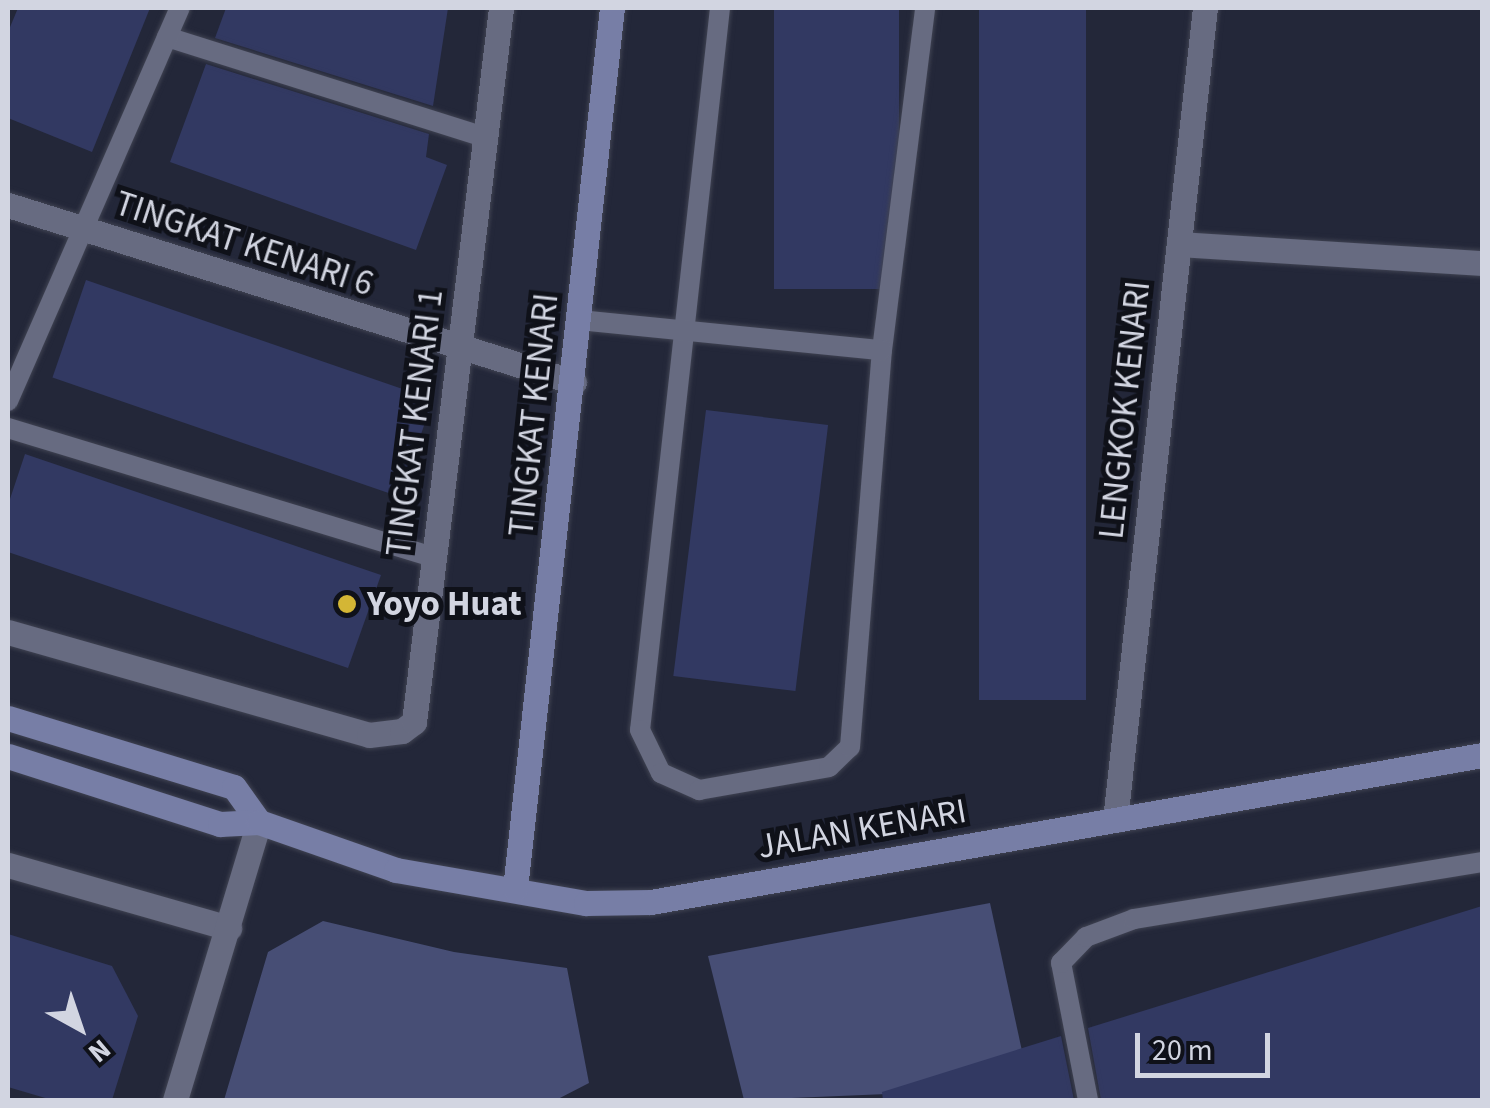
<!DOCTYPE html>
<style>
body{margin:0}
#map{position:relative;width:1490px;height:1108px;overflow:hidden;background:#232739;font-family:"Source Sans 3",sans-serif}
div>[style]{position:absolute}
.green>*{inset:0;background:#474e75}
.building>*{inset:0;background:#323962;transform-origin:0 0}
.roads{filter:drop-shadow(0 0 2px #404352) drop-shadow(0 0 2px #404352)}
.lane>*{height:20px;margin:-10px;padding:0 10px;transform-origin:10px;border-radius:10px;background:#676b81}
.street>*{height:25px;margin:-12.5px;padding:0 12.5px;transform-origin:12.5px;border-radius:12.5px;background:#676b81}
.secondary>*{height:25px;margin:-12.5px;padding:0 12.5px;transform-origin:12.5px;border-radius:12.5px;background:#777ea6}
.dots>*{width:28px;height:28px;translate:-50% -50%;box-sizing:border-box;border:5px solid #0f1119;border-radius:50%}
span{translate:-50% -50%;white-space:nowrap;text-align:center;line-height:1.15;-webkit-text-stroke:10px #0f1119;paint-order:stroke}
.street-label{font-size:35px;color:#d2d5e1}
.poi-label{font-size:35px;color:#d2d5e1;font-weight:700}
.left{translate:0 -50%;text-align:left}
.frame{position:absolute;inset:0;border:10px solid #d2d5e1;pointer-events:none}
.north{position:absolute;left:30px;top:978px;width:100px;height:100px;-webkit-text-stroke:8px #0f1119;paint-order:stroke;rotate:140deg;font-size:28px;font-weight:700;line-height:40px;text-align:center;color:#d2d5e1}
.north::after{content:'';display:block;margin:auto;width:35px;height:45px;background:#d2d5e1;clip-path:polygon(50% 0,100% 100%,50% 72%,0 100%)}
.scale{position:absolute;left:1135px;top:1033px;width:135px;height:45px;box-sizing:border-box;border:5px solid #d2d5e1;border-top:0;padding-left:12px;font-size:30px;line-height:35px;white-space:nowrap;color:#d2d5e1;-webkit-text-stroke:8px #0f1119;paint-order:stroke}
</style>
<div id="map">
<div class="green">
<i style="clip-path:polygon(990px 903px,1030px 1088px,744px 1100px,708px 956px)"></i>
<i style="clip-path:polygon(323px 921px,454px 952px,567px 968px,589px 1083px,556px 1100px,224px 1100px,268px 952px)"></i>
</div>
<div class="building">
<i style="clip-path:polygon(18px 8px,150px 8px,92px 152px,8px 118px,8px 32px)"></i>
<i style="clip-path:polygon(226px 8px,448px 8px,433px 106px,215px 38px)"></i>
<i style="left:774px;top:8px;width:125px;height:281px"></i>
<i style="left:979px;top:8px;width:107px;height:692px"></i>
<i style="clip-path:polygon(206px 64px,429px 134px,426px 157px,447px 165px,416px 250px,170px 162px)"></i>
<i style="left:86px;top:280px;width:367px;height:103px;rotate:19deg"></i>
<i style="left:706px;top:410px;width:123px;height:268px;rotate:7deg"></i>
<i style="clip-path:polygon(25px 454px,381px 575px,348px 668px,8px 552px,8px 505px)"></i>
<i style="clip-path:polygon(1482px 906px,1482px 1100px,1101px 1100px,1088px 1028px)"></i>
<i style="clip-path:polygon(8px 934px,112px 966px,138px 1016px,112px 1100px,52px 1100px,8px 1087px)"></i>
<i style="clip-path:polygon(1061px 1036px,1074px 1100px,883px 1100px,882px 1092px)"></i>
</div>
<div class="roads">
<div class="lane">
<i style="left:720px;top:8px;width:726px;rotate:96.32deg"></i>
<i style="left:640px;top:730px;width:48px;rotate:64deg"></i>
<i style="left:661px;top:773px;width:42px;rotate:24.1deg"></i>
<i style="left:699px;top:790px;width:132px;rotate:-10deg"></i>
<i style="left:829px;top:767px;width:29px;rotate:-44deg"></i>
<i style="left:850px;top:747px;width:398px;rotate:-85.4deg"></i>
<i style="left:882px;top:350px;width:345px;rotate:-82.8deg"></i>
<i style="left:167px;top:37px;width:333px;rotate:17.5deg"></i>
<i style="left:579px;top:320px;width:304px;rotate:5.7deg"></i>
<i style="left:8px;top:401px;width:429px;rotate:-66.4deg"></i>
<i style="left:8px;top:428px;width:443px;rotate:16.9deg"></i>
<i style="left:1088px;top:1100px;width:140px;rotate:-101.1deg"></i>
<i style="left:1061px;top:963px;width:36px;rotate:-46deg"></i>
<i style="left:1086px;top:937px;width:51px;rotate:-20.6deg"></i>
<i style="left:1134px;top:919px;width:353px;rotate:-9.3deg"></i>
</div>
<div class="street">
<i style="left:8px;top:205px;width:593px;rotate:17.37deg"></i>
<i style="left:1179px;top:244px;width:304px;rotate:3.6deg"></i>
<i style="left:8px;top:632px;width:375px;rotate:15.9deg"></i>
<i style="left:369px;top:735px;width:33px;rotate:-7deg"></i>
<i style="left:402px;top:731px;width:15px;rotate:-37deg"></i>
<i style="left:414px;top:722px;width:719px;rotate:-83.05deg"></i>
<i style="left:1115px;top:820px;width:817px;rotate:-83.68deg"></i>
<i style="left:8px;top:865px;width:230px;rotate:15.9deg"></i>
<i style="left:175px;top:1100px;width:290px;rotate:-73.2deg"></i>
</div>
<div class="secondary">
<i style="left:8px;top:718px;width:236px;rotate:17deg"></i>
<i style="left:234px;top:787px;width:43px;rotate:54.5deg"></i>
<i style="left:8px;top:756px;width:223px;rotate:17.8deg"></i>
<i style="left:220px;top:824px;width:39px;rotate:-3deg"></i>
<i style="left:259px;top:822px;width:145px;rotate:19.3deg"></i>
<i style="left:396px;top:870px;width:193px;rotate:9.9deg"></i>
<i style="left:586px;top:903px;width:65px;rotate:-0.9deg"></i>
<i style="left:651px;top:902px;width:844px;rotate:-10.03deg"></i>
<i style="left:515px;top:889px;width:886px;rotate:-83.72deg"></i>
</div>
</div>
<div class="dots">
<i style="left:347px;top:604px;background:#d4b635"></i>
</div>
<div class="street-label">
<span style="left:244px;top:244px;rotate:18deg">TINGKAT KENARI 6</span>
<span style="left:1125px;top:410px;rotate:-84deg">LENGKOK KENARI</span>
<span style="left:534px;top:415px;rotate:-84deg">TINGKAT KENARI</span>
<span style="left:415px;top:423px;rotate:-83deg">TINGKAT KENARI 1</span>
<span style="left:862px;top:829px;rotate:-10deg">JALAN KENARI</span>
</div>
<div class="poi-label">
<span class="left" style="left:367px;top:604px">Yoyo Huat</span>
</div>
<div class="frame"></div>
<div class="north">N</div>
<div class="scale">20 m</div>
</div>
